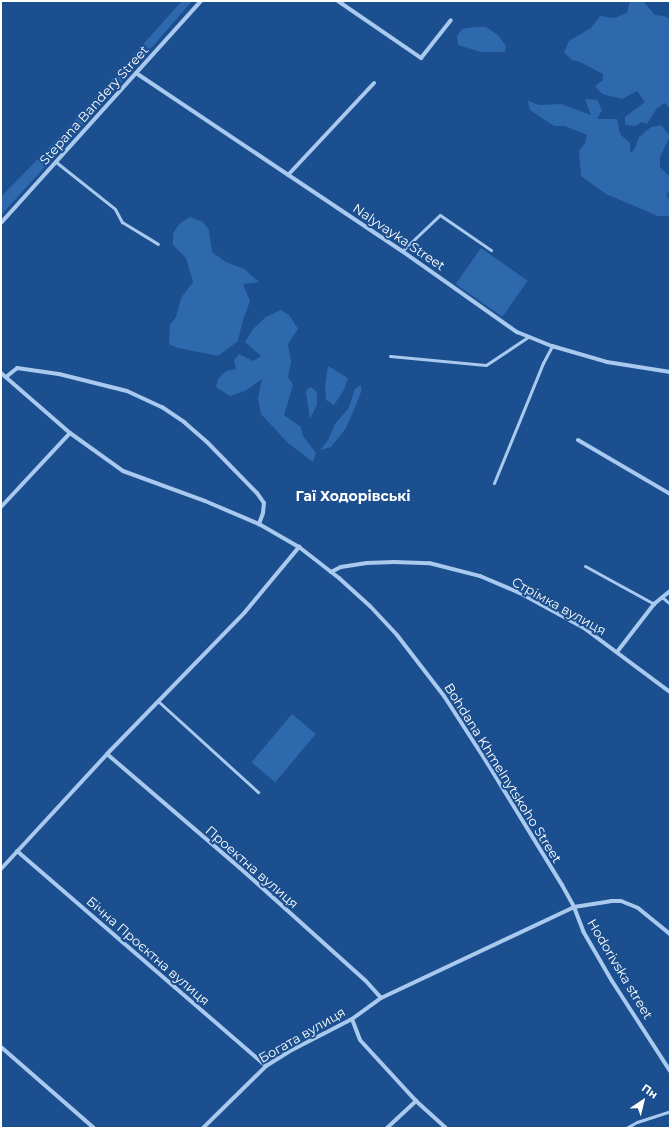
<!DOCTYPE html>
<meta charset="utf-8">
<style>
body{margin:0}
#map{position:relative;width:671px;height:1129px;overflow:hidden;background:#1b4f8f;font-family:Montserrat,sans-serif}
div>[style]{position:absolute}
.green>*{inset:0;background:#2e69ad;transform-origin:0 0}
.lane>*{height:3px;margin:-1.5px;padding:0 1.5px;transform-origin:1.5px;border-radius:1.5px;background:#a9c9ee}
.street>*{height:4px;margin:-2px;padding:0 2px;transform-origin:2px;border-radius:2px;background:#a9c9ee}
span{translate:-50% -50%;white-space:nowrap;text-align:center;line-height:1.15;-webkit-text-stroke:4px #1b4f8f;paint-order:stroke}
.street-label{font-size:13px;color:#fff}
.neighbourhood-label{font-size:14px;color:#fff;font-weight:700}
.frame{position:absolute;inset:0;border:2px solid #fff;pointer-events:none}
.north{position:absolute;left:623px;top:1081px;width:40px;height:40px;-webkit-text-stroke:3px #1b4f8f;paint-order:stroke;rotate:35deg;font-size:11px;font-weight:700;line-height:16px;text-align:center;color:#fff}
.north::after{content:'';display:block;margin:auto;width:14px;height:18px;background:#fff;clip-path:polygon(50% 0,100% 100%,50% 72%,0 100%)}
</style>
<div id="map">
<div class="green">
<i style="clip-path:polygon(182px 1px,192px 1px,106px 100px,1px 215px,1px 197px,65px 131px)"></i>
<i style="clip-path:polygon(630px 1px,643px 1px,655px 15px,664px 16px,670px 19px,670px 108px,665px 103px,657px 108px,647px 124px,642px 122px,636px 126px,625px 125px,625px 117px,645px 102px,637px 91px,622px 99px,602px 94px,595px 86px,603px 80px,603px 74px,580px 62px,572px 60px,564px 52px,569px 41px,591px 28px,600px 16px,614px 18px,627px 13px)"></i>
<i style="clip-path:polygon(475px 27px,486px 27px,498px 35px,506px 46px,505px 52px,481px 52px,458px 45px,457px 36px,462px 29px)"></i>
<i style="clip-path:polygon(585px 99px,597px 100px,602px 110px,597px 119px,617px 119px,620px 134px,630px 143px,630px 153px,634px 150px,639px 137px,651px 127px,661px 125px,670px 136px,660px 157px,660px 167px,670px 177px,670px 190px,666px 195px,670px 200px,670px 216px,658px 216px,606px 194px,581px 176px,579px 151px,585px 143px,587px 135px,565px 126px,554px 126px,530px 110px,528px 101px,539px 105px,561px 104px,591px 115px)"></i>
<i style="clip-path:polygon(190px 217px,203px 222px,209px 230px,212px 252px,226px 262px,244px 269px,259px 282px,243px 284px,250px 301px,242px 323px,238px 341px,218px 356px,178px 348px,169px 344px,170px 325px,176px 317px,181px 298px,193px 282px,186px 258px,173px 245px,173px 234px,179px 224px)"></i>
<i style="left:481px;top:248px;width:57px;height:44px;rotate:35deg"></i>
<i style="clip-path:polygon(281px 310px,290px 316px,298px 329px,288px 344px,291px 362px,288px 377px,293px 385px,284px 415px,301px 427px,303px 436px,316px 453px,313px 462px,288px 443px,261px 414px,258px 398px,262px 379px,245px 391px,230px 396px,216px 387px,218px 379px,226px 371px,236px 369px,234px 360px,239px 354px,253px 361px,261px 356px,245px 342px,253px 329px,266px 317px)"></i>
<i style="clip-path:polygon(328px 366px,348px 378px,344px 390px,334px 405px,326px 400px,325px 388px)"></i>
<i style="clip-path:polygon(361px 385px,361px 392px,356px 405px,346px 428px,331px 447px,320px 450px,328px 440px,335px 424px,348px 409px,355px 389px)"></i>
<i style="clip-path:polygon(311px 387px,317px 392px,317px 405px,310px 419px,306px 392px,307px 389px)"></i>
<i style="left:292px;top:714px;width:31px;height:63px;rotate:40deg"></i>
</div>
<div class="lane">
<i style="left:56px;top:162px;width:75px;rotate:38.5deg"></i>
<i style="left:115px;top:209px;width:15px;rotate:62deg"></i>
<i style="left:122px;top:222px;width:42px;rotate:31.4deg"></i>
<i style="left:402px;top:251px;width:52px;rotate:-43.5deg"></i>
<i style="left:440px;top:215px;width:62px;rotate:34.5deg"></i>
<i style="left:390px;top:356px;width:96px;rotate:5.4deg"></i>
<i style="left:486px;top:365px;width:50px;rotate:-33.7deg"></i>
<i style="left:494px;top:483px;width:130px;rotate:-67.8deg"></i>
<i style="left:543px;top:363px;width:19px;rotate:-62deg"></i>
<i style="left:585px;top:566px;width:79px;rotate:28.8deg"></i>
<i style="left:662px;top:597px;width:11px;rotate:41deg"></i>
<i style="left:159px;top:702px;width:134px;rotate:42.3deg"></i>
<i style="left:626px;top:1128px;width:13px;rotate:-29deg"></i>
<i style="left:637px;top:1122px;width:35px;rotate:-18deg"></i>
</div>
<div class="street">
<i style="left:338px;top:1px;width:101px;rotate:34.5deg"></i>
<i style="left:421px;top:58px;width:48px;rotate:-51.7deg"></i>
<i style="left:136px;top:73px;width:320px;rotate:33.8deg"></i>
<i style="left:402px;top:251px;width:141px;rotate:35.2deg"></i>
<i style="left:517px;top:332px;width:38px;rotate:22deg"></i>
<i style="left:552px;top:346px;width:57px;rotate:16.2deg"></i>
<i style="left:607px;top:362px;width:64px;rotate:9deg"></i>
<i style="left:288px;top:175px;width:126px;rotate:-46.9deg"></i>
<i style="left:1px;top:223px;width:299px;rotate:-48deg"></i>
<i style="left:1px;top:373px;width:91px;rotate:41deg"></i>
<i style="left:70px;top:433px;width:65px;rotate:35.6deg"></i>
<i style="left:123px;top:471px;width:87px;rotate:20.1deg"></i>
<i style="left:205px;top:501px;width:59px;rotate:23.1deg"></i>
<i style="left:259px;top:524px;width:46px;rotate:29.9deg"></i>
<i style="left:299px;top:547px;width:51px;rotate:37.8deg"></i>
<i style="left:339px;top:578px;width:42px;rotate:42.1deg"></i>
<i style="left:370px;top:606px;width:40px;rotate:47deg"></i>
<i style="left:397px;top:635px;width:77px;rotate:52.4deg"></i>
<i style="left:444px;top:696px;width:77px;rotate:57.1deg"></i>
<i style="left:486px;top:761px;width:145px;rotate:58.5deg"></i>
<i style="left:562px;top:885px;width:25px;rotate:61deg"></i>
<i style="left:574px;top:907px;width:26px;rotate:69deg"></i>
<i style="left:583px;top:931px;width:58px;rotate:59.9deg"></i>
<i style="left:612px;top:981px;width:107px;rotate:57.2deg"></i>
<i style="left:6px;top:377px;width:14px;rotate:-39deg"></i>
<i style="left:17px;top:368px;width:42px;rotate:8.1deg"></i>
<i style="left:59px;top:374px;width:70px;rotate:14deg"></i>
<i style="left:127px;top:391px;width:38px;rotate:25deg"></i>
<i style="left:162px;top:407px;width:27px;rotate:34deg"></i>
<i style="left:184px;top:422px;width:30px;rotate:41deg"></i>
<i style="left:207px;top:442px;width:71px;rotate:45.6deg"></i>
<i style="left:257px;top:493px;width:12px;rotate:55deg"></i>
<i style="left:264px;top:503px;width:10px;rotate:96deg"></i>
<i style="left:263px;top:513px;width:12px;rotate:110deg"></i>
<i style="left:578px;top:440px;width:107px;rotate:30.4deg"></i>
<i style="left:1px;top:507px;width:101px;rotate:-47deg"></i>
<i style="left:331px;top:572px;width:11px;rotate:-27deg"></i>
<i style="left:341px;top:567px;width:26px;rotate:-9deg"></i>
<i style="left:367px;top:563px;width:27px;rotate:-2deg"></i>
<i style="left:394px;top:562px;width:35px;rotate:2deg"></i>
<i style="left:429px;top:563px;width:53px;rotate:14.3deg"></i>
<i style="left:480px;top:576px;width:43px;rotate:23deg"></i>
<i style="left:520px;top:593px;width:73px;rotate:28.7deg"></i>
<i style="left:584px;top:628px;width:107px;rotate:36.7deg"></i>
<i style="left:617px;top:652px;width:61px;rotate:-52.4deg"></i>
<i style="left:654px;top:604px;width:21px;rotate:-39deg"></i>
<i style="left:107px;top:754px;width:198px;rotate:-45.8deg"></i>
<i style="left:245px;top:612px;width:85px;rotate:-50.3deg"></i>
<i style="left:17px;top:851px;width:329px;rotate:40.8deg"></i>
<i style="left:1px;top:869px;width:156px;rotate:-47.3deg"></i>
<i style="left:107px;top:754px;width:175px;rotate:40.6deg"></i>
<i style="left:240px;top:868px;width:168px;rotate:41.9deg"></i>
<i style="left:365px;top:980px;width:24px;rotate:48deg"></i>
<i style="left:352px;top:1019px;width:22px;rotate:69deg"></i>
<i style="left:360px;top:1040px;width:83px;rotate:47.4deg"></i>
<i style="left:416px;top:1101px;width:40px;rotate:42deg"></i>
<i style="left:1px;top:1047px;width:123px;rotate:41.1deg"></i>
<i style="left:203px;top:1128px;width:88px;rotate:-44.5deg"></i>
<i style="left:266px;top:1066px;width:26px;rotate:-32deg"></i>
<i style="left:288px;top:1052px;width:72px;rotate:-27.3deg"></i>
<i style="left:352px;top:1019px;width:36px;rotate:-36deg"></i>
<i style="left:381px;top:998px;width:213px;rotate:-25.2deg"></i>
<i style="left:574px;top:907px;width:37px;rotate:-9deg"></i>
<i style="left:611px;top:901px;width:10px"></i>
<i style="left:621px;top:901px;width:18px;rotate:22deg"></i>
<i style="left:638px;top:908px;width:41px;rotate:39.1deg"></i>
<i style="left:387px;top:1128px;width:40px;rotate:-43deg"></i>
</div>
<div class="street-label">
<span style="left:94px;top:105px;rotate:-48deg">Stepana Bandery Street</span>
<span style="left:399px;top:237px;rotate:34deg">Nalyvayka Street</span>
<span style="left:559px;top:606px;rotate:29deg">Стрімка вулиця</span>
<span style="left:503px;top:773px;rotate:58deg">Bohdana Khmelnytskoho Street</span>
<span style="left:252px;top:867px;rotate:41deg">Проектна вулиця</span>
<span style="left:148px;top:951px;rotate:41deg">Бічна Проєктна вулиця</span>
<span style="left:620px;top:969px;rotate:59deg">Hodorivska street</span>
<span style="left:302px;top:1035px;rotate:-30deg">Богата вулиця</span>
</div>
<div class="neighbourhood-label">
<span style="left:353px;top:496px">Гаї Ходорівські</span>
</div>
<div class="frame"></div>
<div class="north">Пн</div>
</div>
